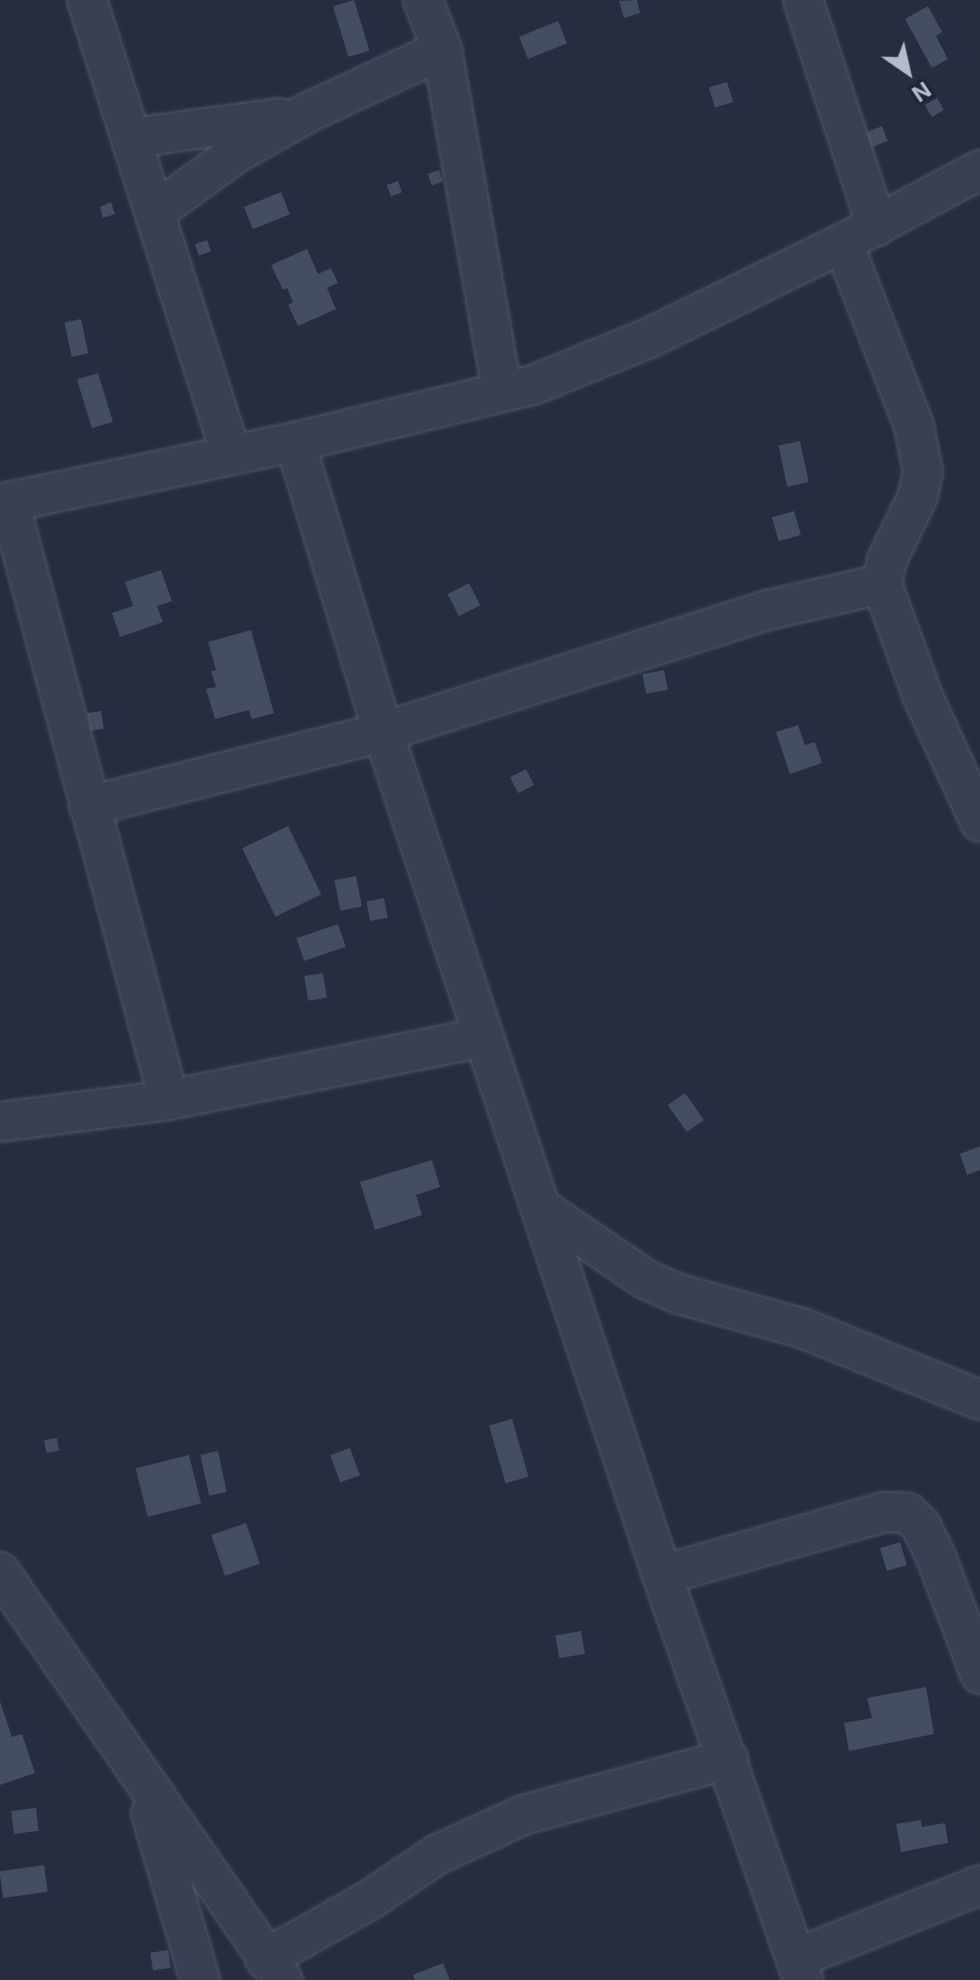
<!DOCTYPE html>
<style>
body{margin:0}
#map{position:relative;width:980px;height:1980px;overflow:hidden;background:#252d3f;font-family:Inter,sans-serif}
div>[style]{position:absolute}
.building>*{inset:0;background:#444d61;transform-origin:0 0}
.roads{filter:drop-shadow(0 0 2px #515866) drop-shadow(0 0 2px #515866)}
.minor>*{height:38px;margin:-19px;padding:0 19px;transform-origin:19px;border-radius:19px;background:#39404f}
span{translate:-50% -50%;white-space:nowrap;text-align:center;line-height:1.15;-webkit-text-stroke:6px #1e2534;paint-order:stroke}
.north{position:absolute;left:868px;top:32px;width:80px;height:80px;-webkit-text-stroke:6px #1e2534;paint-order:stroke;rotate:146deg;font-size:22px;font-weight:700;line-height:32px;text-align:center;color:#b6bbc9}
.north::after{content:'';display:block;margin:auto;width:28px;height:36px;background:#b6bbc9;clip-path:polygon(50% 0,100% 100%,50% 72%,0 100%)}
</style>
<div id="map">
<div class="building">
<i style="left:354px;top:0;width:53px;height:22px;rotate:73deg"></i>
<i style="clip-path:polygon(637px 0,640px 13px,624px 18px,619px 1px)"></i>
<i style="clip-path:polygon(928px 6px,942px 32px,936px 36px,948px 59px,932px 68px,905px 19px)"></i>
<i style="left:558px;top:21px;width:24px;height:42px;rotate:68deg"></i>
<i style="left:727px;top:82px;width:21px;height:19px;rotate:73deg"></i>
<i style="left:937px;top:98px;width:14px;height:14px;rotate:60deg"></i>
<i style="left:882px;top:126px;width:16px;height:19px;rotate:68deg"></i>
<i style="left:439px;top:170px;width:12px;height:12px;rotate:70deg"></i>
<i style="left:398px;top:181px;width:12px;height:12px;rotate:70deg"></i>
<i style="left:281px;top:192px;width:24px;height:40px;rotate:68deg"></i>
<i style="clip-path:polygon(111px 202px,115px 214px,103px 218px,100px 207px)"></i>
<i style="left:207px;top:240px;width:12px;height:13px;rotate:70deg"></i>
<i style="clip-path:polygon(307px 249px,318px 274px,331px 268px,338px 283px,327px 288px,336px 309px,298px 326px,288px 305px,293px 302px,287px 288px,283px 290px,271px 265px)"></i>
<i style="left:81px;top:319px;width:35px;height:17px;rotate:78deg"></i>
<i style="left:98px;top:373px;width:51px;height:22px;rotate:73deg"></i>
<i style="left:800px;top:441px;width:42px;height:22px;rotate:78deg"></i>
<i style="left:794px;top:511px;width:25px;height:23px;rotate:74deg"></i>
<i style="clip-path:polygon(161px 570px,172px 601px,157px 606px,163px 622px,120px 637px,112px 613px,133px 606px,125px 582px)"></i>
<i style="left:469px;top:583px;width:25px;height:24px;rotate:63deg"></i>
<i style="clip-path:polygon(251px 630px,274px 713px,252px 719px,249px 710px,215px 719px,206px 689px,216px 687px,211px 671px,216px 670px,208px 642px)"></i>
<i style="left:664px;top:670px;width:20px;height:22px;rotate:79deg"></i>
<i style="left:101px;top:711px;width:18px;height:14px;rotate:81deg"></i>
<i style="clip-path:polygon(798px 725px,805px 745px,815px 742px,822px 763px,790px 774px,776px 732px)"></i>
<i style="left:526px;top:769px;width:18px;height:18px;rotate:63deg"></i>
<i style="left:288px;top:826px;width:76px;height:51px;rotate:64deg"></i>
<i style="left:356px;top:876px;width:31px;height:22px;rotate:79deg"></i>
<i style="left:384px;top:898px;width:20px;height:18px;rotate:79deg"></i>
<i style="left:338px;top:924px;width:24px;height:44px;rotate:71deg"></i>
<i style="left:323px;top:973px;width:25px;height:19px;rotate:81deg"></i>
<i style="left:685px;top:1093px;width:33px;height:21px;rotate:55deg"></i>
<i style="clip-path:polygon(980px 1146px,980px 1170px,967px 1175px,960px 1154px)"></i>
<i style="clip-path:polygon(432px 1160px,440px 1187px,416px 1195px,422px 1215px,375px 1230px,360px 1182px)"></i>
<i style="left:512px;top:1419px;width:60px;height:24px;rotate:74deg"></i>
<i style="left:57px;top:1438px;width:13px;height:13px;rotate:81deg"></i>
<i style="left:350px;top:1448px;width:29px;height:21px;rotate:70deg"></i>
<i style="left:218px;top:1451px;width:42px;height:18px;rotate:78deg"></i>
<i style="left:189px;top:1455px;width:50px;height:55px;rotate:76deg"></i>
<i style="left:246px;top:1523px;width:43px;height:37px;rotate:71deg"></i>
<i style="left:900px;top:1542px;width:24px;height:21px;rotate:73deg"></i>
<i style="left:581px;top:1631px;width:23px;height:26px;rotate:80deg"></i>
<i style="clip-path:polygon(926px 1687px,934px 1734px,849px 1751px,844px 1723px,872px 1718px,867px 1698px)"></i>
<i style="clip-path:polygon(0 1701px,12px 1737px,22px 1734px,35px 1773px,0 1785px)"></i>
<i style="left:36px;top:1808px;width:23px;height:25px;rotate:83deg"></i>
<i style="clip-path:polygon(921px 1820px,922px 1827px,945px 1823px,948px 1843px,901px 1852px,896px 1824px)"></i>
<i style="left:44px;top:1865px;width:27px;height:45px;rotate:82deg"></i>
<i style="left:168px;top:1950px;width:18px;height:18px;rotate:81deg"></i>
<i style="clip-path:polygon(443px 1963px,450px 1980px,415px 1980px,413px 1975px)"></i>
</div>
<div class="roads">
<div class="minor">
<i style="left:87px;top:0;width:475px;rotate:72.4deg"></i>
<i style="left:423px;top:0;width:53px;rotate:69.2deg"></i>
<i style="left:442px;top:50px;width:345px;rotate:80deg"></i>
<i style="left:803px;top:0;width:238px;rotate:71.9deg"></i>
<i style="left:131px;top:138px;width:150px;rotate:-7.6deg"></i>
<i style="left:155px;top:212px;width:99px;rotate:-35.9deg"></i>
<i style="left:235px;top:154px;width:83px;rotate:-29.7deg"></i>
<i style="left:307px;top:113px;width:149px;rotate:-25deg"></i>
<i style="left:843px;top:243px;width:196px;rotate:68.8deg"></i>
<i style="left:914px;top:426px;width:47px;rotate:78.9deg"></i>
<i style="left:923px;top:472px;width:25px;rotate:102deg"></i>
<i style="left:918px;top:496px;width:71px;rotate:115.8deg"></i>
<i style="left:887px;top:560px;width:25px;rotate:102deg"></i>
<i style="left:882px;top:584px;width:120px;rotate:70.1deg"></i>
<i style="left:923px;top:697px;width:137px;rotate:65.5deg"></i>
<i style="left:295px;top:442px;width:303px;rotate:73.1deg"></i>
<i style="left:383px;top:732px;width:888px;rotate:71.69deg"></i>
<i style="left:662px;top:1575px;width:429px;rotate:70.8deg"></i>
<i style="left:9px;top:502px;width:619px;rotate:75.02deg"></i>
<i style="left:0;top:504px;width:301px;rotate:-11.9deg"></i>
<i style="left:295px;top:442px;width:245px;rotate:-13.5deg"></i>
<i style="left:533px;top:385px;width:125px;rotate:-22.1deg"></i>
<i style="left:649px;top:338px;width:216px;rotate:-26.1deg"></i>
<i style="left:843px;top:243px;width:155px;rotate:-28.1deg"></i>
<i style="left:89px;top:806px;width:303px;rotate:-14.1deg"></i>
<i style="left:383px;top:732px;width:404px;rotate:-17.6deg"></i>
<i style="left:768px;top:610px;width:117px;rotate:-12.8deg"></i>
<i style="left:0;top:1122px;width:170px;rotate:-7.4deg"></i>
<i style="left:169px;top:1100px;width:321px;rotate:-11.3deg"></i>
<i style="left:541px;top:1208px;width:126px;rotate:34.3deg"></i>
<i style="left:645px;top:1279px;width:37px;rotate:24deg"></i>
<i style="left:679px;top:1294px;width:128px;rotate:15.5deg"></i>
<i style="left:802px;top:1328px;width:192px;rotate:22deg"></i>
<i style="left:0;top:1572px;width:497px;rotate:55.3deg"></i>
<i style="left:662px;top:1575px;width:231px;rotate:-15.8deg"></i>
<i style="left:884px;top:1512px;width:24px;rotate:2deg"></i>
<i style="left:908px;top:1513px;width:18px;rotate:45deg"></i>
<i style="left:921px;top:1526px;width:34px;rotate:64deg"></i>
<i style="left:936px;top:1557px;width:125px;rotate:69.4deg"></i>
<i style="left:151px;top:1813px;width:174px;rotate:73.6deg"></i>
<i style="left:797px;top:1958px;width:197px;rotate:-21.7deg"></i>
<i style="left:265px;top:1959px;width:122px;rotate:-29.5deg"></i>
<i style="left:371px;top:1899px;width:81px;rotate:-33.9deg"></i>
<i style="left:438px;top:1854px;width:94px;rotate:-24.6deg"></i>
<i style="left:523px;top:1815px;width:213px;rotate:-15.2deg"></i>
</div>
</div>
<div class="north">N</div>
</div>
